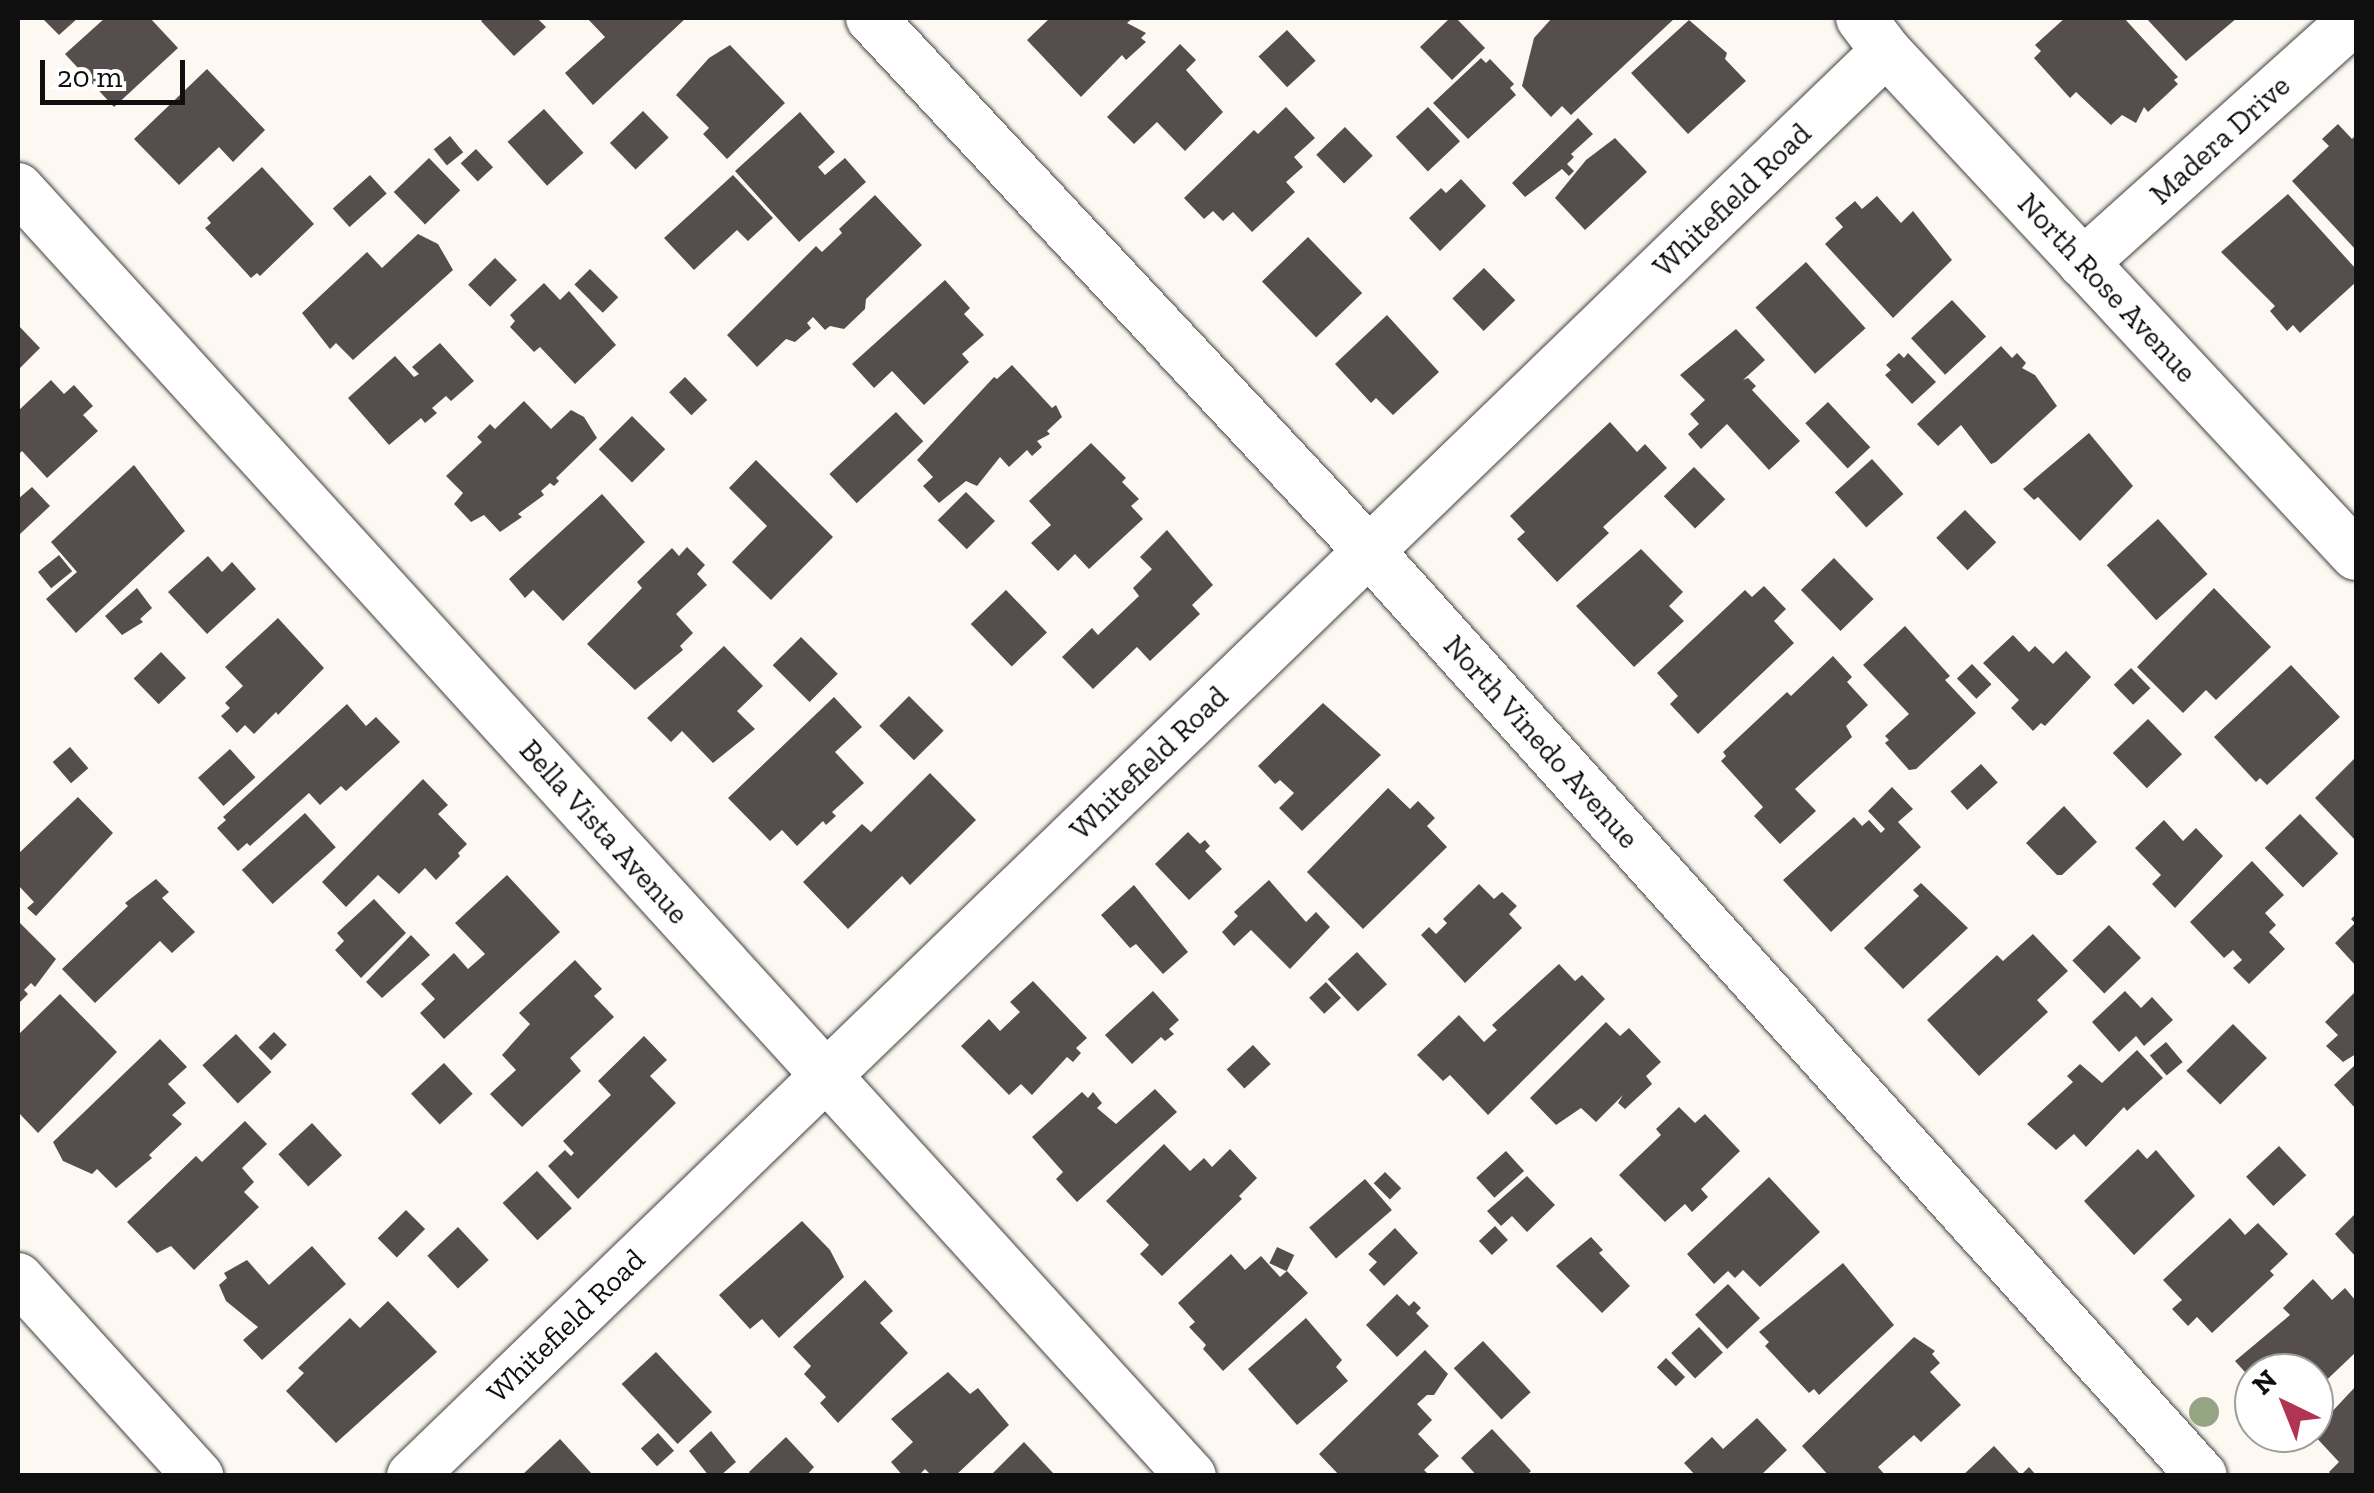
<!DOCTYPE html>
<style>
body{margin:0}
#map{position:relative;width:2374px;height:1493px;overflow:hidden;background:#fdf9f2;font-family:"Zilla Slab",serif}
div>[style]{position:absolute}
.building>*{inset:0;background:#564e4c;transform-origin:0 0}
.roads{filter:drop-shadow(0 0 2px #424242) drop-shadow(0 0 2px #424242)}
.street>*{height:50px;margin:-25px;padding:0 25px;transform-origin:25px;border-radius:25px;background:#fff}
.trees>*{width:30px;height:30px;margin:-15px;border-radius:50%;background:#93a582}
span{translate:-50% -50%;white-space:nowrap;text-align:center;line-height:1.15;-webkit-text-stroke:10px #fff;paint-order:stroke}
.street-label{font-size:30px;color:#0f0f0f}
.frame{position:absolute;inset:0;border:20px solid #0f0f0f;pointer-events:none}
.north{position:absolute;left:2234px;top:1353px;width:100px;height:100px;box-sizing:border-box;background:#fff;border:2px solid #9f9f9f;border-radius:50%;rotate:317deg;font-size:28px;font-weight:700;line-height:40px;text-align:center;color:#0f0f0f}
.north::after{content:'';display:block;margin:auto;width:35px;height:45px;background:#b03553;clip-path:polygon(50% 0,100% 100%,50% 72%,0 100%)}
.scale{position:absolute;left:40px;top:60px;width:145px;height:45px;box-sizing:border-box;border:5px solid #0f0f0f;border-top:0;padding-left:12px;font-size:30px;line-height:35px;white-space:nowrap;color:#0f0f0f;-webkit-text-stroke:8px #fff;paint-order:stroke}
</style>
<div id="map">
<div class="building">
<i style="clip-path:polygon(42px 18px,78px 18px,59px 35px)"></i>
<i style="clip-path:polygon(105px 18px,150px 18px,178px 48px,114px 107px,65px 54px)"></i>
<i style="clip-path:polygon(484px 18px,537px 18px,546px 27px,514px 56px,481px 21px)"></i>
<i style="clip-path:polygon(587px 18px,686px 18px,593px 105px,565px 73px,605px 37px)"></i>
<i style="clip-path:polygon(1050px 18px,1133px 18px,1127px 23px,1146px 33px,1141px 38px,1146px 42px,1126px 60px,1122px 55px,1081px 97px,1027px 40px)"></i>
<i style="clip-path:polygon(1450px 18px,1456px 18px,1485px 48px,1452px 80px,1420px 47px)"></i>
<i style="clip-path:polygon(1552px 18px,1675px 18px,1571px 115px,1562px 106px,1551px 117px,1522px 86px,1534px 38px)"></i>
<i style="clip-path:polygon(2065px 18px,2124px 18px,2178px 77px,2174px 80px,2178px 84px,2148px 112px,2144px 107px,2136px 123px,2122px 115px,2111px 125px,2076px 92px,2070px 98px,2034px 58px,2041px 51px,2035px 45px)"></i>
<i style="clip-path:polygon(2146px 18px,2237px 18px,2186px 61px)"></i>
<i style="clip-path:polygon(1689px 20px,1727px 53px,1725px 59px,1746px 81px,1688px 134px,1631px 73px)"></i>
<i style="left:1287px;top:30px;width:42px;height:39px;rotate:47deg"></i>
<i style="clip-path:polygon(1180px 44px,1196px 60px,1186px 70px,1223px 112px,1185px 151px,1157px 122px,1134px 144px,1107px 117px)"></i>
<i style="clip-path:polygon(730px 45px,785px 103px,727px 159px,703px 134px,709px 128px,676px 95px,709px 58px)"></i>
<i style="clip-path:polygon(1481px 58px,1486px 63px,1490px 59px,1514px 84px,1510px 88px,1516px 95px,1468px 139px,1433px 103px)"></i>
<i style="clip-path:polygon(207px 69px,265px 130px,233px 162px,219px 147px,179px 185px,134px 139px)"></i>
<i style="clip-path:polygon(1286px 107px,1315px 138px,1294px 157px,1303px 167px,1286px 182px,1295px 192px,1252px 232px,1233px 212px,1223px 221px,1213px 211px,1204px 219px,1184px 198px,1254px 130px,1258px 134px)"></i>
<i style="left:1428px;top:107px;width:47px;height:44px;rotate:47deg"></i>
<i style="left:544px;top:109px;width:59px;height:49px;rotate:48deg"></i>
<i style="left:643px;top:111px;width:37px;height:46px;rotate:46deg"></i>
<i style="clip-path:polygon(800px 112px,835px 152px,818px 167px,825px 175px,845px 158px,866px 182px,799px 242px,735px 171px)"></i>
<i style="clip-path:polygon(1578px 118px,1593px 134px,1571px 154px,1574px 157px,1567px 164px,1574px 171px,1569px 176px,1562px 169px,1525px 197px,1512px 183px)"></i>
<i style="clip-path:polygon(2338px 124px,2352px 139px,2356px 135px,2356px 250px,2292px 181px,2329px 146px,2322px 139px)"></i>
<i style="left:1345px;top:127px;width:40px;height:40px;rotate:46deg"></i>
<i style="left:450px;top:136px;width:21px;height:21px;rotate:51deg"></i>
<i style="clip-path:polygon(1615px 138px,1647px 172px,1585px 230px,1555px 198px,1586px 160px)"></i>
<i style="left:476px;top:149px;width:25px;height:21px;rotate:47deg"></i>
<i style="left:429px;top:158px;width:45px;height:49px;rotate:46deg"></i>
<i style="clip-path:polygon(262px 167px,314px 224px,260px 276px,257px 273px,251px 278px,205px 228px,211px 223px,207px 218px)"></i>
<i style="left:370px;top:175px;width:25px;height:50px;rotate:48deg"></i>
<i style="clip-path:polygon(733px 175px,773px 218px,748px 241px,737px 230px,694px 270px,664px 238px)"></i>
<i style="clip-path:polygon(1461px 179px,1486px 206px,1440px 251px,1409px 218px,1441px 188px,1446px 193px)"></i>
<i style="clip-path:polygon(2288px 194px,2356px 269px,2356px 282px,2300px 333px,2293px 325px,2287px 331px,2270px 311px,2275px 306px,2221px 252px)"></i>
<i style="clip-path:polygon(875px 195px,922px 245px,866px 299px,865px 309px,844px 329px,830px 326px,825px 330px,813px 317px,807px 323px,811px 328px,795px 342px,786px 339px,757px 367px,727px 335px,816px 246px,822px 252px,842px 233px,839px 229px)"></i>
<i style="clip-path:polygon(1877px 196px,1901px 223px,1913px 211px,1952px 260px,1893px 318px,1825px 244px,1843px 227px,1835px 218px,1855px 201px,1862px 209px)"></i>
<i style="clip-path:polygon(418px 234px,438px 244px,453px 270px,353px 360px,336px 343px,330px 349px,302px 313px,367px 252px,382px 268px)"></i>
<i style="left:1308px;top:237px;width:78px;height:64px;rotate:46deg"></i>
<i style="left:495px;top:258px;width:31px;height:38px;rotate:45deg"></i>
<i style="left:1806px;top:262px;width:89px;height:68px;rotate:48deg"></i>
<i style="left:1484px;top:268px;width:45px;height:44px;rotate:46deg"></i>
<i style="left:590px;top:269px;width:40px;height:22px;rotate:45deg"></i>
<i style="clip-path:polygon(945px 280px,970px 308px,964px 314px,984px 335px,962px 354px,969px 362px,924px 405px,892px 371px,874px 388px,852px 364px)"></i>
<i style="clip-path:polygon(544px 283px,560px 300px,569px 291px,616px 345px,575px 384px,540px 347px,534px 352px,510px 327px,515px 321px,510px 315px)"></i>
<i style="left:1952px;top:300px;width:50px;height:56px;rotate:47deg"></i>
<i style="clip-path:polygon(1387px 315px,1439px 372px,1393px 415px,1376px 398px,1371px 403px,1335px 364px)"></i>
<i style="clip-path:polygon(18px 325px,40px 348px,18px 370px)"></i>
<i style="clip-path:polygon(1736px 329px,1765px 360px,1743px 380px,1748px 378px,1756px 386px,1752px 390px,1800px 441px,1769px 470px,1727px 424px,1701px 449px,1688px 434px,1699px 424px,1690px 414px,1705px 400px,1680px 375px)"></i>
<i style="clip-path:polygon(440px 343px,474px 381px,451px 401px,446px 396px,432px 408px,437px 413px,425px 423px,421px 418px,389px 445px,348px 398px,395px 356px,414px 377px,419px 374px,412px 367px)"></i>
<i style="clip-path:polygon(2001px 346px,2012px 358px,2017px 353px,2026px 363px,2022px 368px,2035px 375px,2057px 406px,1996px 462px,1991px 464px,1961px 425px,1938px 446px,1917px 424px)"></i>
<i style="clip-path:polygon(1899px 353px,1904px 358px,1908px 353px,1936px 382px,1912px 404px,1885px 375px,1891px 370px,1886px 365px)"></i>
<i style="clip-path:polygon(1012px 365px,1052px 408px,1056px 405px,1062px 417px,1047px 431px,1050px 434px,1037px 441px,1042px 447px,1032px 456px,1027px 450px,1009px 467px,1000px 457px,977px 486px,966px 481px,939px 503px,923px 486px,933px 477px,917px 460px,994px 377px,997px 379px)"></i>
<i style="left:685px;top:377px;width:32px;height:22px;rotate:46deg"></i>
<i style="clip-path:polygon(51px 380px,64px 394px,74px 385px,93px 406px,83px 415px,98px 431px,47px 478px,22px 451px,18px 455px,18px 411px)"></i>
<i style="clip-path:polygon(524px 401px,551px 429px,571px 410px,584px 417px,597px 438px,556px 478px,559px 481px,554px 486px,550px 483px,541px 491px,544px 495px,518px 514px,522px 517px,500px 532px,484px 515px,471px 522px,454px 504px,463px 493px,446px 476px,482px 442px,477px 437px,490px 424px,495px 429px)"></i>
<i style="left:1828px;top:402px;width:62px;height:31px;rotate:47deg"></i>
<i style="left:896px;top:412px;width:40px;height:91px;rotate:47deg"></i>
<i style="left:632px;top:416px;width:47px;height:47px;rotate:45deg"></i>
<i style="clip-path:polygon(1610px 422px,1637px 452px,1645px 444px,1667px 468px,1603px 527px,1609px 533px,1557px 582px,1517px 539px,1525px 532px,1510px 516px)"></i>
<i style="clip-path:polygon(2089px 433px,2133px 486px,2080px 541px,2038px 497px,2034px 500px,2023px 489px)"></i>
<i style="clip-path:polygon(1091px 443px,1126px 478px,1122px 482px,1139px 499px,1131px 506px,1143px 519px,1089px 569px,1075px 554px,1058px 571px,1031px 543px,1051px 525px,1029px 501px)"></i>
<i style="left:1872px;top:459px;width:47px;height:50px;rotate:48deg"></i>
<i style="clip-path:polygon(756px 460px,833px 537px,771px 600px,732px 562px,767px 526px,729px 488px)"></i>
<i style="clip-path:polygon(134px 465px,185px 531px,76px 633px,46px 599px,77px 572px,51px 542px)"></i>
<i style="left:1694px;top:467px;width:45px;height:42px;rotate:46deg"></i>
<i style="clip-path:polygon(32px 487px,50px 506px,20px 534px,18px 499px)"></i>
<i style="left:966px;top:492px;width:41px;height:40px;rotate:45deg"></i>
<i style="clip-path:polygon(602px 494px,645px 542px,563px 621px,533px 590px,525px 598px,509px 579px)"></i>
<i style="left:1965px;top:510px;width:45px;height:40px;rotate:46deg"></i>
<i style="left:2158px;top:519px;width:74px;height:69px;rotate:48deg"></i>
<i style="clip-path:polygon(1167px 530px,1213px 585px,1192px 605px,1200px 614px,1150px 661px,1137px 647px,1093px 689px,1062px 657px,1092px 628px,1098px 635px,1139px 596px,1133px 588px,1152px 569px,1140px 557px)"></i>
<i style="clip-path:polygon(687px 547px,705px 565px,697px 574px,707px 585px,676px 614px,693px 633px,680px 646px,683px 650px,635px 690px,587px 644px,642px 588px,637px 582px,672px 548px,679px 556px)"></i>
<i style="clip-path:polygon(1641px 549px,1683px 592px,1669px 606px,1684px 621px,1634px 667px,1576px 606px)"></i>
<i style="left:59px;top:555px;width:21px;height:27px;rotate:51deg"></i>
<i style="clip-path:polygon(208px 556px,222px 572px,232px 562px,256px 589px,207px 634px,168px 592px)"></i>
<i style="left:1834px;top:558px;width:57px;height:46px;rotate:46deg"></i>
<i style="clip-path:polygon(1764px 586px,1786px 609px,1774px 621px,1794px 643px,1698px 734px,1670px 704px,1678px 696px,1657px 673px,1745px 590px,1752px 597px)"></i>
<i style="clip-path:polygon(137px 588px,152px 608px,140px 619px,143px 622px,122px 635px,105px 616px)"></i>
<i style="clip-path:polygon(2214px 588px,2271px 647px,2216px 700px,2206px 690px,2183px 713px,2137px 667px)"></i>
<i style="left:1006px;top:590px;width:59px;height:49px;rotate:46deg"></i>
<i style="clip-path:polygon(278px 618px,324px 668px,278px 715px,276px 712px,254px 734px,245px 725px,237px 733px,221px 716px,230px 708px,225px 703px,243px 686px,225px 667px)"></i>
<i style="clip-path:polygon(1905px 626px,1950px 676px,1945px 680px,1976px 713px,1916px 769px,1909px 770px,1885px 743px,1889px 740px,1885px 736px,1909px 714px,1863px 665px)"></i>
<i style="clip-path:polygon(2013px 635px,2029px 652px,2035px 646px,2053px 664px,2066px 651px,2091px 677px,2045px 726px,2041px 723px,2033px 731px,2011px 708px,2019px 700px,1983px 663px)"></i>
<i style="left:801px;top:637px;width:52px;height:40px;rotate:45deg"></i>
<i style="clip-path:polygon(724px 646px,763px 686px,737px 711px,755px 729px,713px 763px,682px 731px,671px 742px,647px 718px)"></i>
<i style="left:161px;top:652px;width:36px;height:38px;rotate:46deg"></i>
<i style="clip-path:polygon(1833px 656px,1852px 677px,1847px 682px,1868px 705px,1846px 726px,1852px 737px,1795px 789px,1816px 811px,1780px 844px,1754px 816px,1763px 807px,1721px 761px,1726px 756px,1723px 752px,1787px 692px,1791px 696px)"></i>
<i style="left:1972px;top:664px;width:28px;height:21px;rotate:46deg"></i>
<i style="clip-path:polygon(2291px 665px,2340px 717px,2267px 785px,2260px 778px,2256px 782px,2214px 737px)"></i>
<i style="left:2131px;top:668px;width:28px;height:24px;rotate:46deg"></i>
<i style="left:909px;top:696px;width:49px;height:42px;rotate:45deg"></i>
<i style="clip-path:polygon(834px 697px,862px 727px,835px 752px,864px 783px,832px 812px,836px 816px,826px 825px,823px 821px,797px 846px,782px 830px,770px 841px,728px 798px)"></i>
<i style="clip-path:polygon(1323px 703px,1381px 755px,1302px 831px,1279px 808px,1294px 793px,1280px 780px,1275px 784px,1258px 766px)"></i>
<i style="clip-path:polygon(347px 704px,366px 726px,376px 717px,400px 742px,346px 791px,341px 786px,320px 805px,309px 793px,250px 846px,247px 843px,238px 851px,217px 828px,226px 820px,223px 817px)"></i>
<i style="left:2148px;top:719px;width:49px;height:49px;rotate:46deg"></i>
<i style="left:70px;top:747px;width:28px;height:23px;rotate:49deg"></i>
<i style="left:230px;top:749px;width:38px;height:43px;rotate:48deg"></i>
<i style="clip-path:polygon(2356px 757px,2356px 841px,2315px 798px)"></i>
<i style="left:1981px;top:764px;width:25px;height:41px;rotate:48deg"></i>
<i style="clip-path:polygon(930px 773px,976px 820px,910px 885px,902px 876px,848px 929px,803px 882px,862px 824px,871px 832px)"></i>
<i style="clip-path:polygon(423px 779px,448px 805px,438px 814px,467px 844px,458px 853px,460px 856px,436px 880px,425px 868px,399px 894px,378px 875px,346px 907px,322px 882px)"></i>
<i style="clip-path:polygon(1892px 787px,1913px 809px,1898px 822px,1921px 847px,1831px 932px,1783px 880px,1854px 817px,1862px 826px,1869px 820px,1881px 833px,1885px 829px,1868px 811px)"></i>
<i style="clip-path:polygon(1388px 788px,1410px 809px,1418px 801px,1435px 818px,1427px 826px,1447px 847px,1363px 929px,1307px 872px)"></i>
<i style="clip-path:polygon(78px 797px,113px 833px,36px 916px,27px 908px,34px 902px,18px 885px,18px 854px)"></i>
<i style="clip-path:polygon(2064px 806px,2097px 842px,2062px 875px,2057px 875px,2026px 843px)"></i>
<i style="left:305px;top:813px;width:46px;height:85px;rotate:48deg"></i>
<i style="left:2300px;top:814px;width:55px;height:49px;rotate:46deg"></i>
<i style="clip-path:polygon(2164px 820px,2183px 841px,2196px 828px,2223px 856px,2175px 908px,2152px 884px,2161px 875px,2135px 848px)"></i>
<i style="clip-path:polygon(1188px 832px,1200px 844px,1205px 840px,1210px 846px,1205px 851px,1222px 869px,1189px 900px,1155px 864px)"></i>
<i style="clip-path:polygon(2252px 861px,2284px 895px,2265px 913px,2276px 925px,2269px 932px,2285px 949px,2249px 984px,2233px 968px,2242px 960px,2233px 950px,2224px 958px,2190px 922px)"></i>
<i style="clip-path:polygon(507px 875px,560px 932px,444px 1039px,420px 1013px,435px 999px,421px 984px,454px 953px,468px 969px,485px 954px,455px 923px)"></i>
<i style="clip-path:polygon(156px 879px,169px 892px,162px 898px,195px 932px,172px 953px,160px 941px,95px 1003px,62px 969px,128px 906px,125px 903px)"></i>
<i style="clip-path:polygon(1269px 880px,1306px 922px,1316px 912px,1330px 927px,1290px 969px,1251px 930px,1234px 946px,1222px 932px,1238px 916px,1234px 912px)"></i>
<i style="clip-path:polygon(1921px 883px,1968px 928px,1903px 989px,1864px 948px,1919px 896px,1913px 890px)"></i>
<i style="clip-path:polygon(1479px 884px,1494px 899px,1502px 892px,1517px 906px,1509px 914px,1522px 928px,1465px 983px,1421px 935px,1429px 927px,1436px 934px,1447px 923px,1443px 919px)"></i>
<i style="clip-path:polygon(1134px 885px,1188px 952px,1163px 974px,1136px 944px,1130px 948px,1101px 915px)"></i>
<i style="clip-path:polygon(374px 899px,406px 933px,361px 978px,335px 950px,344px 941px,337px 933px)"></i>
<i style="clip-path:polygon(2356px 914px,2356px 966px,2335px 943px,2355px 923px,2351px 919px)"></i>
<i style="clip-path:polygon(18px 921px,56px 959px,35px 987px,31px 983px,24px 990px,28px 994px,18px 1004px)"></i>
<i style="left:2109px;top:925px;width:46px;height:51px;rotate:46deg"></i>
<i style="clip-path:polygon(2033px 934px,2068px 971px,2037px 1000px,2048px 1012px,1979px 1076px,1927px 1020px,1997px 955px,2003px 961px)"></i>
<i style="clip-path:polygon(411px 935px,430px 955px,382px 998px,366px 982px)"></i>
<i style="left:1357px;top:952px;width:44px;height:40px;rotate:47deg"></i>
<i style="clip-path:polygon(575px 960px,602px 989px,594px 996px,614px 1017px,570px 1058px,581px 1071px,522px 1127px,490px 1094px,516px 1070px,502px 1055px,530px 1024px,519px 1013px)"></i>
<i style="clip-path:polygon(1559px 964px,1575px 981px,1582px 975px,1605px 999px,1488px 1115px,1450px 1075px,1443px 1081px,1417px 1055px,1459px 1015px,1484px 1042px,1497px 1030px,1492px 1025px)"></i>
<i style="clip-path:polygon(1033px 981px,1087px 1038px,1076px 1048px,1081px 1053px,1073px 1062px,1067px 1057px,1032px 1095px,1021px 1084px,1009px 1095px,961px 1046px,989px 1019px,1000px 1031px,1020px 1012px,1010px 1002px)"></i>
<i style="left:1326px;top:982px;width:22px;height:23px;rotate:47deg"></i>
<i style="clip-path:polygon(1153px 991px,1179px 1020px,1169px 1029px,1174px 1034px,1165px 1041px,1161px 1037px,1132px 1064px,1105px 1035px)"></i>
<i style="clip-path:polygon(2125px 991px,2141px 1008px,2152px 997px,2173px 1020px,2144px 1046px,2136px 1036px,2119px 1052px,2092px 1022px)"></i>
<i style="clip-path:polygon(2356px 991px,2356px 1054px,2343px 1062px,2326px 1046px,2338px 1035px,2325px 1022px)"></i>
<i style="clip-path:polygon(60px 994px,117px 1052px,38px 1133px,18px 1112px,18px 1035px)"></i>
<i style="clip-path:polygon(1606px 1022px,1620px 1036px,1629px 1028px,1661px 1062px,1646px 1076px,1652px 1084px,1625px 1109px,1618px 1103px,1623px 1095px,1596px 1122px,1581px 1108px,1556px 1125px,1530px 1098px)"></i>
<i style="left:2233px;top:1024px;width:48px;height:66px;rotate:45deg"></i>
<i style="left:274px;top:1032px;width:18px;height:22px;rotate:45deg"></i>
<i style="left:236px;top:1034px;width:52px;height:46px;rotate:47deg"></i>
<i style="clip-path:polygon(644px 1036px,667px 1060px,650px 1076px,676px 1103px,578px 1199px,548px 1166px,565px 1150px,571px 1156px,574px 1153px,563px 1141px,611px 1095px,598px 1081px)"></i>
<i style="clip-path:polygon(160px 1039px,187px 1067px,168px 1084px,186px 1103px,172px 1115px,182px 1124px,149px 1155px,152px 1158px,116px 1188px,97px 1169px,92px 1174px,63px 1161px,53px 1142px)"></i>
<i style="left:2166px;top:1042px;width:26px;height:21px;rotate:50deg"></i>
<i style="left:1253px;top:1045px;width:26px;height:36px;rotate:47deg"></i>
<i style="clip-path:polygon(2137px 1050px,2163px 1078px,2127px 1111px,2124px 1107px,2086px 1147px,2074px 1134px,2056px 1150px,2027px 1124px,2073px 1082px,2067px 1076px,2080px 1064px,2102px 1083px)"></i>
<i style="left:444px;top:1063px;width:42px;height:45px;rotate:47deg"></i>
<i style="clip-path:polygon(2356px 1064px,2356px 1109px,2334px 1085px)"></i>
<i style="clip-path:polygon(1155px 1089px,1177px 1112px,1077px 1202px,1056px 1179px,1063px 1172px,1032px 1137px,1082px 1092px,1088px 1098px,1093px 1092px,1102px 1103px,1097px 1108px,1116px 1124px)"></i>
<i style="clip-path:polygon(1679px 1107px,1695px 1123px,1705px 1114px,1740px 1151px,1701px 1189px,1708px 1197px,1692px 1212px,1685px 1204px,1665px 1222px,1619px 1175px,1661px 1135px,1656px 1129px)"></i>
<i style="clip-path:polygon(245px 1121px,267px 1144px,242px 1168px,254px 1182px,244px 1192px,259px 1207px,194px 1270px,171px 1246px,157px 1253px,127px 1222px,196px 1156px,202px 1162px)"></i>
<i style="left:312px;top:1123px;width:44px;height:46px;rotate:47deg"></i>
<i style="clip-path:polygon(1164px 1144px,1190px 1171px,1204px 1158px,1212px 1167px,1230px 1149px,1257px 1178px,1239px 1196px,1242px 1199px,1162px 1276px,1140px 1254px,1149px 1245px,1106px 1201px)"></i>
<i style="left:2279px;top:1146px;width:40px;height:45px;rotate:47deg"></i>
<i style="clip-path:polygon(2138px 1149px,2147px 1159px,2156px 1150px,2195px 1196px,2134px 1255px,2084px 1201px)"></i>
<i style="left:1506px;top:1151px;width:27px;height:40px;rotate:48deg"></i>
<i style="left:537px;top:1171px;width:51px;height:47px;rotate:47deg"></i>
<i style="left:1385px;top:1172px;width:23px;height:16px;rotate:45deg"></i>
<i style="clip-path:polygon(1527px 1176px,1555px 1205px,1527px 1232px,1512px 1216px,1501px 1226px,1487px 1211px)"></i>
<i style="clip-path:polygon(1769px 1177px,1820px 1232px,1760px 1287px,1743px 1270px,1735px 1278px,1728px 1271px,1714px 1284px,1687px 1254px)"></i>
<i style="left:1365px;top:1179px;width:41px;height:74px;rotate:49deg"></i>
<i style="left:406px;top:1210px;width:27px;height:40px;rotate:45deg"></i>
<i style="clip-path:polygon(2356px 1213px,2356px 1257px,2335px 1234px)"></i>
<i style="clip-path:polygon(2230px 1218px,2245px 1235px,2258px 1223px,2288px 1254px,2270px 1271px,2274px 1275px,2212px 1333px,2197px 1317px,2188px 1326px,2172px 1309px,2182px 1300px,2163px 1280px)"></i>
<i style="clip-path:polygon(802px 1221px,830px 1250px,844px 1277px,779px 1338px,762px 1319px,750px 1329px,719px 1295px)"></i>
<i style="left:1495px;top:1226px;width:19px;height:22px;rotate:47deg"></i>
<i style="left:458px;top:1227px;width:45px;height:42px;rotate:47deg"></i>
<i style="clip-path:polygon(1395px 1228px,1418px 1253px,1384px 1286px,1369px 1270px,1377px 1262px,1368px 1254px)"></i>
<i style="clip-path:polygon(1591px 1237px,1603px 1250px,1599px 1253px,1630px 1286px,1602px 1313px,1556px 1266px)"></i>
<i style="clip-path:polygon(312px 1246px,346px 1284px,262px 1360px,243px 1340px,258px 1327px,226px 1301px,219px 1285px,227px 1278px,224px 1273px,247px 1260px,269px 1285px)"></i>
<i style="left:1277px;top:1247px;width:19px;height:18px;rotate:25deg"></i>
<i style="clip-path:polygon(1231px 1254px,1245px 1270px,1261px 1256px,1280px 1277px,1287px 1271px,1308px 1293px,1223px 1371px,1203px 1349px,1206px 1345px,1189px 1327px,1195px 1322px,1178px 1303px)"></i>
<i style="clip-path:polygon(1843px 1263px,1894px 1325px,1819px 1395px,1814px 1389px,1809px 1393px,1765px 1346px,1769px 1342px,1759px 1332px)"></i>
<i style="clip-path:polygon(2313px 1279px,2332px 1300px,2345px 1288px,2356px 1301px,2356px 1352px,2314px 1392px,2314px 1373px,2254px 1373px,2254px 1382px,2235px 1361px,2290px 1315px,2283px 1308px)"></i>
<i style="clip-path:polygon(865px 1280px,893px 1311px,880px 1323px,908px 1353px,838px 1423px,820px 1403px,826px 1397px,804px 1374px,811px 1366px,793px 1347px)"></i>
<i style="left:1728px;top:1284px;width:47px;height:45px;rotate:47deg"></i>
<i style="clip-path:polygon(1397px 1294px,1409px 1306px,1414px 1301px,1421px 1308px,1416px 1313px,1429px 1326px,1397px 1357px,1366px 1325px)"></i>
<i style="clip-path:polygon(388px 1301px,437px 1352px,336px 1443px,286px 1391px,304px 1373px,298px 1368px,350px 1318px,360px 1328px)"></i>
<i style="clip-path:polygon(1306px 1318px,1342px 1360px,1336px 1367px,1348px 1381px,1297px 1425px,1248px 1369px)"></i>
<i style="left:1699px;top:1327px;width:35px;height:38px;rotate:47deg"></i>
<i style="clip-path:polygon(1914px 1337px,1935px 1351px,1932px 1354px,1940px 1363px,1930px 1372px,1961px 1405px,1921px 1442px,1914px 1435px,1878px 1467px,1886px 1476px,1829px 1476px,1802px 1446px)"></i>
<i style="left:1483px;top:1341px;width:70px;height:40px;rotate:47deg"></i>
<i style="clip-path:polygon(1425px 1350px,1448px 1374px,1434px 1395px,1427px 1395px,1417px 1404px,1432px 1420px,1418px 1434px,1439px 1456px,1424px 1470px,1427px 1473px,1340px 1476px,1319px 1454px)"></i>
<i style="left:656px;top:1352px;width:82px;height:47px;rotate:47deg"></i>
<i style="left:1666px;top:1358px;width:27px;height:13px;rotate:45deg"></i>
<i style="clip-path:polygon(948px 1372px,970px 1394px,978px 1388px,1009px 1425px,955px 1476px,932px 1476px,925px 1469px,918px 1476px,903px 1476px,891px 1462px,913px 1442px,891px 1419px)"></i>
<i style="clip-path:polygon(2356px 1386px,2356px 1476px,2333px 1476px,2329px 1472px,2339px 1462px,2312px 1433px)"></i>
<i style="clip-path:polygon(1757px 1418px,1787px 1450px,1760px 1476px,1696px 1476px,1684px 1463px,1712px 1437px,1723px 1449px)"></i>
<i style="clip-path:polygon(1492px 1429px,1531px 1471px,1526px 1476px,1477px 1476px,1461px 1458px)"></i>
<i style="clip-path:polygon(711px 1431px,736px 1462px,720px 1476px,709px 1476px,689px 1451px)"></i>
<i style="left:658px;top:1433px;width:24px;height:23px;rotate:48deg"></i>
<i style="clip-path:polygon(786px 1437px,814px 1467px,806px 1476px,752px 1476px,749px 1472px)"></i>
<i style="clip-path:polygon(560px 1439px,591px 1473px,521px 1476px)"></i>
<i style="clip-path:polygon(1024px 1442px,1053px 1473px,990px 1476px)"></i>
<i style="clip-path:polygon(1994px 1446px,2021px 1475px,2029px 1467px,2037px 1476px,1962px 1476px)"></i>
</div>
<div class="roads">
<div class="street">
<i style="left:871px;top:18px;width:728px;rotate:46.95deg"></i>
<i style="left:1368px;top:550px;width:1246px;rotate:47.99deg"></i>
<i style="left:1861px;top:18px;width:41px;rotate:52.9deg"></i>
<i style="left:1886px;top:51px;width:689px;rotate:47deg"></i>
<i style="left:18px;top:188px;width:1742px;rotate:47.68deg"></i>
<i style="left:2083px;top:263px;width:367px;rotate:-41.9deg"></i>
<i style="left:18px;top:1278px;width:268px;rotate:47.7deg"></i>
<i style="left:412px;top:1476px;width:2050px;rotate:-44.03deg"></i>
</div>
</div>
<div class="trees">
<i style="left:2204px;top:1412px"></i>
</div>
<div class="street-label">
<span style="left:2220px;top:140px;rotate:-42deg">Madera Drive</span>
<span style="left:1732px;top:200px;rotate:-44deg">Whitefield Road</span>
<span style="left:2107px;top:288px;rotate:47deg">North Rose Avenue</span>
<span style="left:1541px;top:742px;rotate:48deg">North Vinedo Avenue</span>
<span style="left:1149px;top:763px;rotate:-44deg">Whitefield Road</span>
<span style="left:604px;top:832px;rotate:48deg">Bella Vista Avenue</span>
<span style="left:566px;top:1326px;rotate:-44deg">Whitefield Road</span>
</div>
<div class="frame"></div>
<div class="north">N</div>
<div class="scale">20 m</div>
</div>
